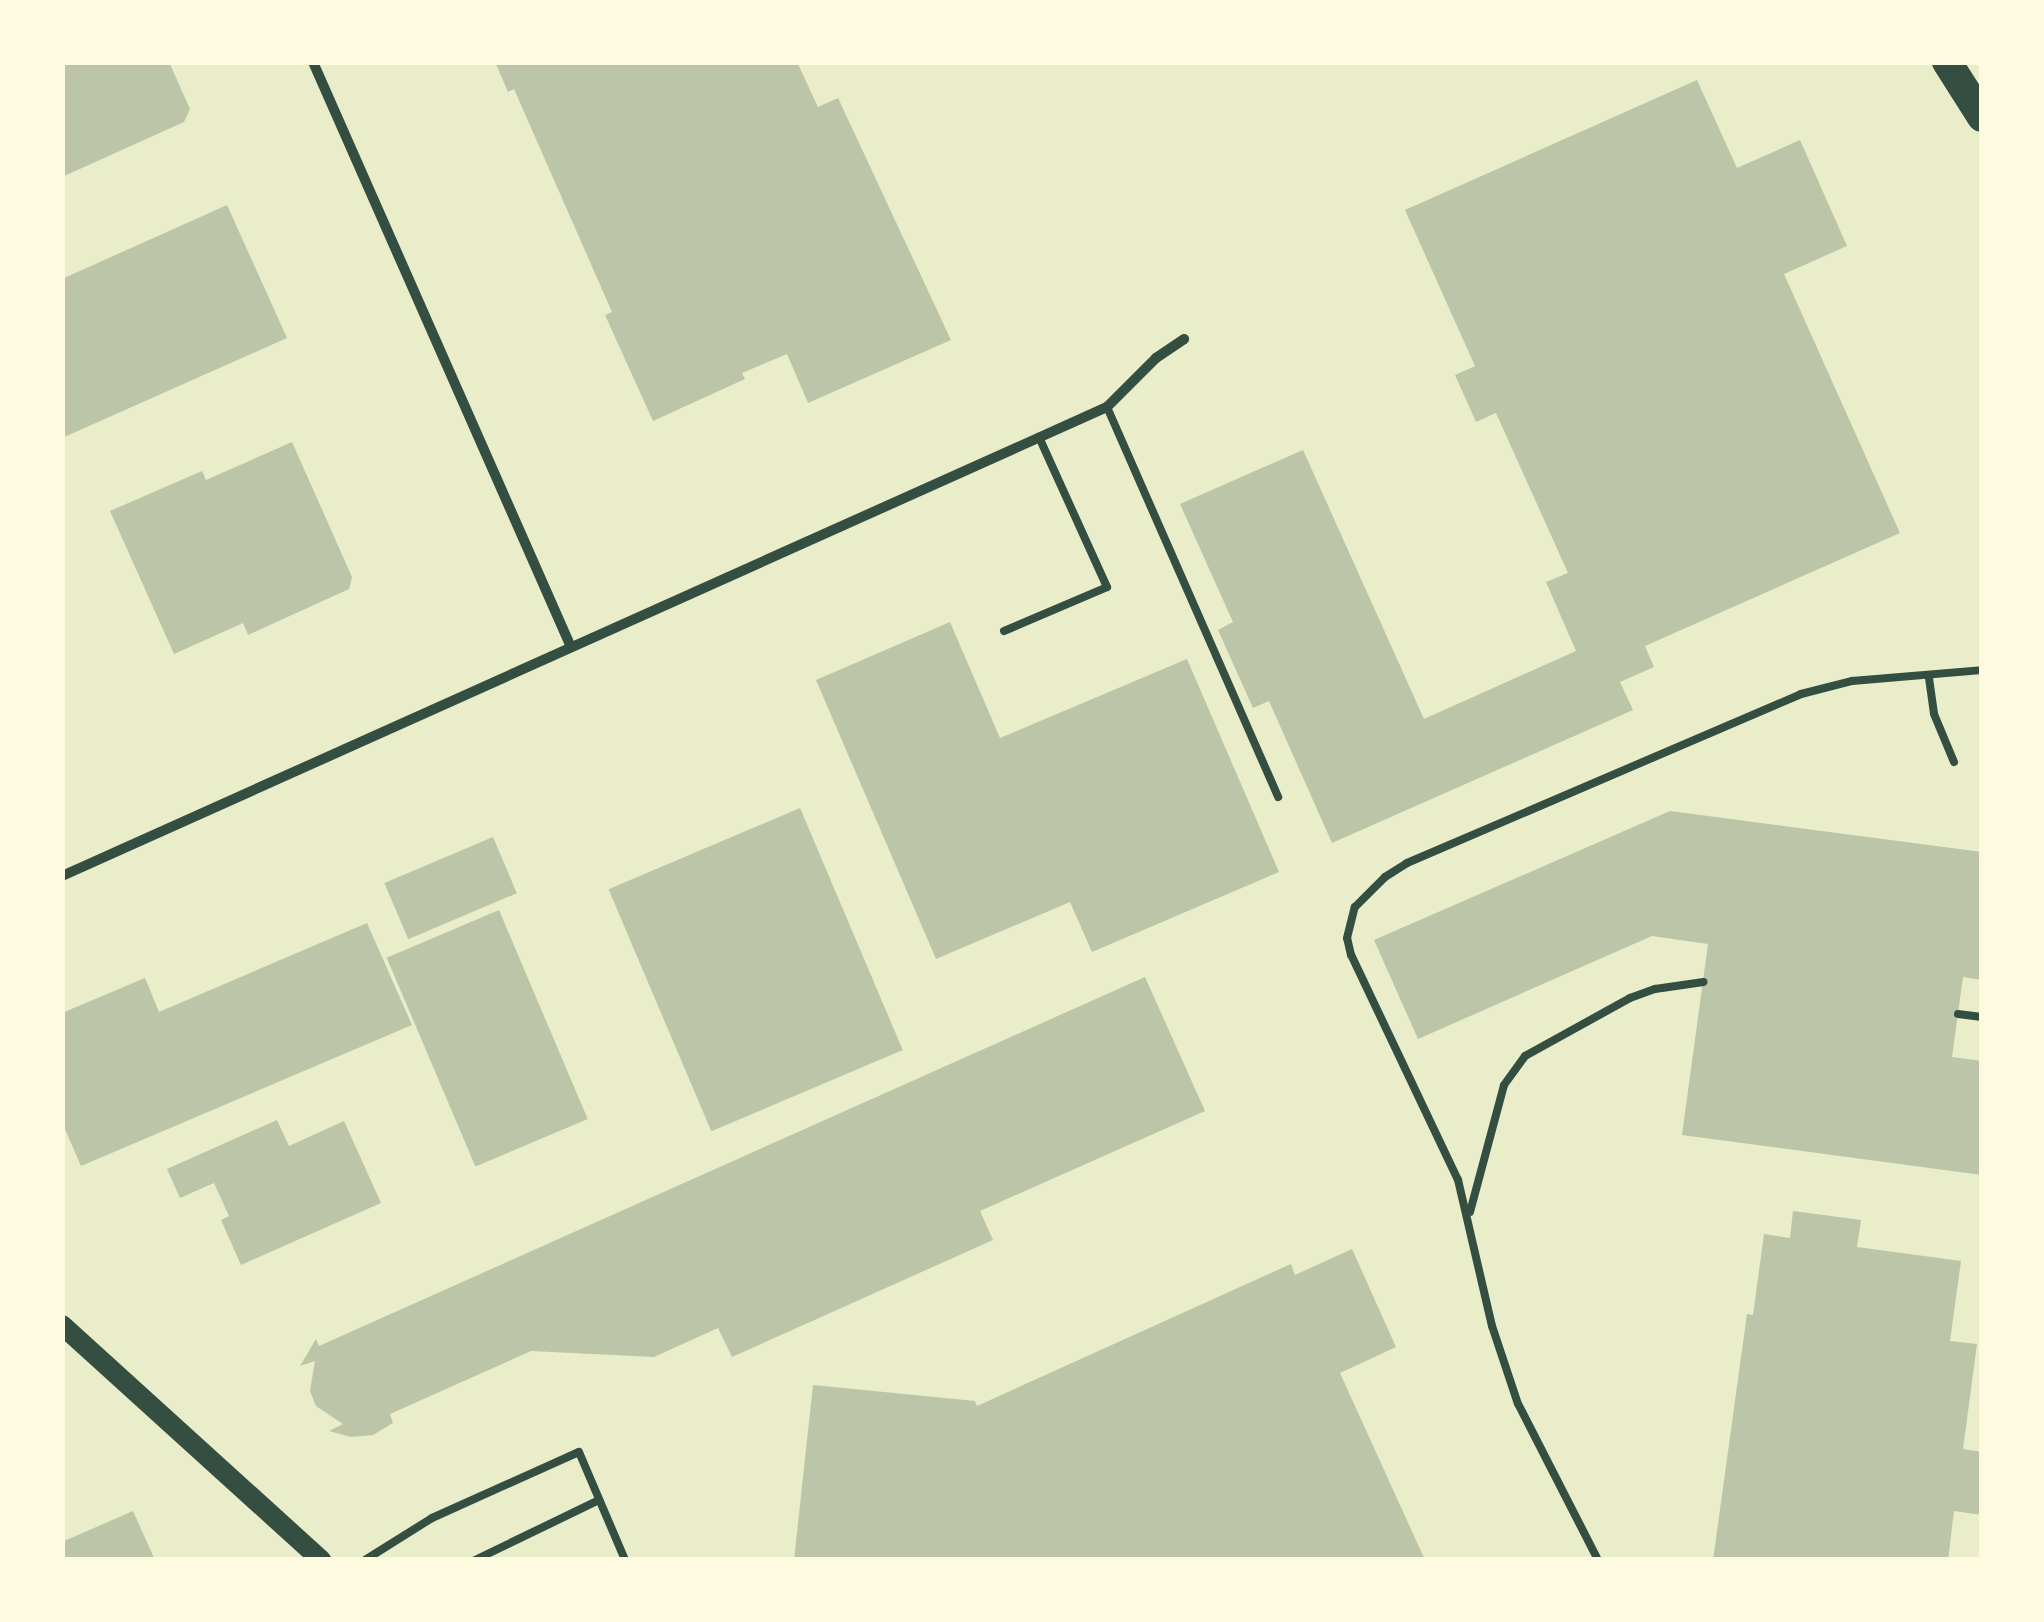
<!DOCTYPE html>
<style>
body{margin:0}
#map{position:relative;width:2044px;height:1622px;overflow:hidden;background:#e9edc9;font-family:"Titillium Web",sans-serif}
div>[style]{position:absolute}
.building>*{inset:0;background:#bcc5a7;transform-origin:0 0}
.service>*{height:8px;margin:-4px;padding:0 4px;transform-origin:4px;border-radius:4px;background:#344e41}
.minor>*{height:10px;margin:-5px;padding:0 5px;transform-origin:5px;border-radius:5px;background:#344e41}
.secondary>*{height:20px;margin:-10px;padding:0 10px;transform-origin:10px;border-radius:10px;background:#344e41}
.motorway>*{height:30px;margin:-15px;padding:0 15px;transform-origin:15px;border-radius:15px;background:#344e41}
span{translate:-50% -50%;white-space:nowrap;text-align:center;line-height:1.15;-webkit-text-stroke:8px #fefae0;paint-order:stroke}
.frame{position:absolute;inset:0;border:65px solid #fefae0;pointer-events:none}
</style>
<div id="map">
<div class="building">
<i style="clip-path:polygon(62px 62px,169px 62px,190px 109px,184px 122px,62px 177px)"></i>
<i style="clip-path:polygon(495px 62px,797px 62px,818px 107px,838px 98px,951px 340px,808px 403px,787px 354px,742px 373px,745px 379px,653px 421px,605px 315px,612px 312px,514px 89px,508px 92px)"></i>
<i style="clip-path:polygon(1697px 80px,1737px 168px,1800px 140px,1847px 246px,1784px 274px,1900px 533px,1645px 646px,1654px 667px,1620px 682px,1633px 710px,1332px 843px,1269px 701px,1253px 708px,1218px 630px,1233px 622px,1180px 504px,1303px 450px,1424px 719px,1576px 651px,1546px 582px,1568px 573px,1496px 413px,1476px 422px,1455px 375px,1475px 366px,1405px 210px)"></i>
<i style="clip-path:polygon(227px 205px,287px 338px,62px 438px,62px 279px)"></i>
<i style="clip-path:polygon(292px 442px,352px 577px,349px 589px,248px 635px,243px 623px,174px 654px,110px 511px,202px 471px,206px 480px)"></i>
<i style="clip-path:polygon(950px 622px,1000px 738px,1187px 659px,1279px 872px,1092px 952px,1070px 902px,936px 959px,816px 680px)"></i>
<i style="left:800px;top:808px;width:263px;height:208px;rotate:67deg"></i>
<i style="clip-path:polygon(1670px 811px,1982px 852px,1982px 980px,1963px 977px,1952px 1057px,1982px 1061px,1982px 1175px,1682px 1135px,1708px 944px,1652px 936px,1418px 1039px,1374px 940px)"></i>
<i style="left:493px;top:837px;width:61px;height:118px;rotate:67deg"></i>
<i style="left:499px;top:910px;width:227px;height:122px;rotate:67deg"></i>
<i style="clip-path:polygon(367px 923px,412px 1025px,81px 1166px,62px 1122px,62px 1013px,145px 978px,159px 1012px)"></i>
<i style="clip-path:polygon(1145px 977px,1205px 1111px,980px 1211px,993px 1240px,732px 1357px,718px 1328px,654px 1357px,531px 1351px,390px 1414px,393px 1423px,373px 1435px,351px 1437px,329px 1431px,343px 1424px,316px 1406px,310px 1391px,315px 1361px,300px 1366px,316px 1339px,319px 1346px)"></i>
<i style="clip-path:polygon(277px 1120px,289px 1146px,344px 1121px,381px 1203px,241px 1265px,221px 1220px,229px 1216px,214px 1183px,180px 1198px,167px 1169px)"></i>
<i style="clip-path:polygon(1793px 1211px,1861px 1220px,1857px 1247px,1961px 1261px,1950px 1341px,1977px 1344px,1963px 1449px,1982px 1452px,1982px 1515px,1954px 1511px,1948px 1560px,1713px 1560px,1747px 1314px,1753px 1315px,1764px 1234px,1790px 1238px)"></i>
<i style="clip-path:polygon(1352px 1249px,1396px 1347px,1340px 1373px,1425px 1560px,794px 1560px,813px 1385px,975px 1401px,977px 1406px,1291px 1264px,1295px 1275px)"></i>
<i style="clip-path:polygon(133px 1511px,155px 1560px,62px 1560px,62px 1542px)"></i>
</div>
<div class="service">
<i style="left:1107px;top:407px;width:426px;rotate:66.3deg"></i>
<i style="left:1004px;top:631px;width:112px;rotate:-23.1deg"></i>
<i style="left:1107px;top:587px;width:165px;rotate:-114.4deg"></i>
<i style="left:1929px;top:678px;width:36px;rotate:82deg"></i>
<i style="left:1934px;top:714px;width:52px;rotate:67.4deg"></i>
<i style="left:1958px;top:1014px;width:24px;rotate:7deg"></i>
<i style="left:1470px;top:1212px;width:131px;rotate:-75deg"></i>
<i style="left:1504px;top:1085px;width:36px;rotate:-54deg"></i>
<i style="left:1525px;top:1056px;width:120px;rotate:-28.9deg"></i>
<i style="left:1630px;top:998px;width:27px;rotate:-20deg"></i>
<i style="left:1655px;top:989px;width:49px;rotate:-8.3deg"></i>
<i style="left:365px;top:1560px;width:79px;rotate:-32.1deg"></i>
<i style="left:432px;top:1518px;width:161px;rotate:-24.2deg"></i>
<i style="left:579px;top:1452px;width:117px;rotate:66.9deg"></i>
<i style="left:475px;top:1560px;width:138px;rotate:-25.8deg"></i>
<i style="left:1598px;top:1560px;width:175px;rotate:-117.1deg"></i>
<i style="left:1518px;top:1404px;width:82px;rotate:-108.4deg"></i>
<i style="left:1492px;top:1326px;width:150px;rotate:-103.1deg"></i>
<i style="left:1458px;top:1180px;width:249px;rotate:-115.4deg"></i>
<i style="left:1351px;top:955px;width:17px;rotate:-103deg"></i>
<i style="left:1347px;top:938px;width:32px;rotate:-76deg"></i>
<i style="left:1355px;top:907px;width:42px;rotate:-45deg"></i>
<i style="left:1385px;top:877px;width:26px;rotate:-32deg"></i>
<i style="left:1407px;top:863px;width:429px;rotate:-23.2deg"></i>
<i style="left:1801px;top:694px;width:53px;rotate:-14.3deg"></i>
<i style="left:1852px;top:681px;width:130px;rotate:-4.8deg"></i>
</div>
<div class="minor">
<i style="left:313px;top:62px;width:639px;rotate:66.2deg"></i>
<i style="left:62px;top:876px;width:1145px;rotate:-24.17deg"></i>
<i style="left:1107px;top:407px;width:69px;rotate:-45deg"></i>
<i style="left:1156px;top:358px;width:34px;rotate:-34deg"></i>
</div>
<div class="secondary">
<i style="left:62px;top:1325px;width:350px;rotate:42.2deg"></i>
</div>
<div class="motorway">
<i style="left:1947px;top:62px;width:65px;rotate:57.5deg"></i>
</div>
<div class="frame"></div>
</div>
